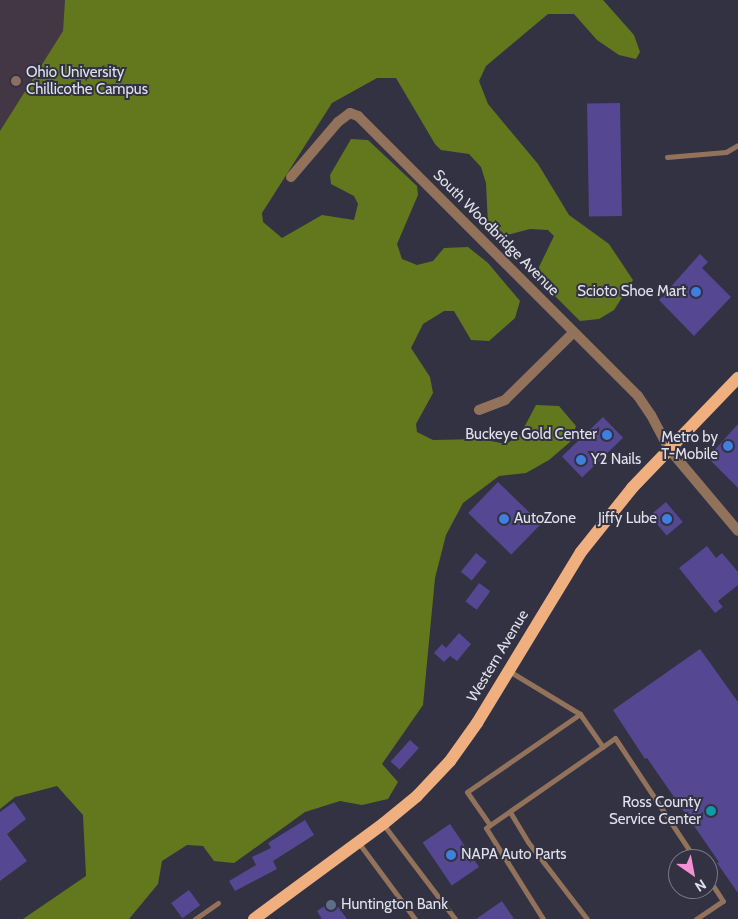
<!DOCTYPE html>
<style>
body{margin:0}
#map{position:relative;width:738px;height:919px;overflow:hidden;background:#333243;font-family:Cabin,sans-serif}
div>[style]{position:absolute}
.education>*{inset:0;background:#443745}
.forest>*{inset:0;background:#63781d}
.building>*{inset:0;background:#554791;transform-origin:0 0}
.service>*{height:5px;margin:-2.5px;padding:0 2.5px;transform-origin:2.5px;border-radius:2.5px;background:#92725b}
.minor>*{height:10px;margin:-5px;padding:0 5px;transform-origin:5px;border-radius:5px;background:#92725b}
.primary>*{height:12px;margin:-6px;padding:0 6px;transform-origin:6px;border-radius:6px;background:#efaf7e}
.dots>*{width:14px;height:14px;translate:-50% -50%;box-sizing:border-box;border:2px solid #333243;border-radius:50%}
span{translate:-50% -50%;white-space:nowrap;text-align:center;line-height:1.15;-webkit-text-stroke:4px #333243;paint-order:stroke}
.poi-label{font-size:15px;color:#e1e1ec}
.left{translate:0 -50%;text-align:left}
.right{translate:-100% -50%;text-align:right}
.street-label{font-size:15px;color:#e1e1ec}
.north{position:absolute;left:668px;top:849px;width:50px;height:50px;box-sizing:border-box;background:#333243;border:1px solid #797887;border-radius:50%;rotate:147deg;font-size:14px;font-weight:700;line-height:20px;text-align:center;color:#e1e1ec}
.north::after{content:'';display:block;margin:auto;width:18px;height:22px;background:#f591d2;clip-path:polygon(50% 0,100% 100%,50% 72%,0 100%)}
</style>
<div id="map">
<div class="education">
<i style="clip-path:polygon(0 0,65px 0,63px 31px,0 131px)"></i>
</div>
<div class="forest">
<i style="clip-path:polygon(65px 0,603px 0,634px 35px,640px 52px,636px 59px,619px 55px,597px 40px,574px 14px,548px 14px,486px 66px,479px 81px,488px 104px,538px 164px,569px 215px,609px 244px,633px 280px,614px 310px,599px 319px,580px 321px,543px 284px,539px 267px,554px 236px,548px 230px,530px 229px,503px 236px,488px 225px,486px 183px,481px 167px,469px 154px,441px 150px,435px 144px,396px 78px,377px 78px,332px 103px,262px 213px,263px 222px,282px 238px,322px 215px,354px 220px,358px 204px,354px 196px,331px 184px,330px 175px,351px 139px,368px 140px,417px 186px,418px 195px,397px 244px,402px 259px,417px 265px,433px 261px,444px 248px,468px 247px,488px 263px,520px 301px,515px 318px,489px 341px,471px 340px,454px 311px,444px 311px,423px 324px,411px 348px,430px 377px,433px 393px,416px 424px,417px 432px,433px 440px,481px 439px,506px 444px,520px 435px,536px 405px,559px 406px,576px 426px,570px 442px,549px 460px,526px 473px,499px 476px,463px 503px,446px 535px,435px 578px,423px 705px,382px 764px,398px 782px,388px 799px,362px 805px,340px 801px,305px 812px,234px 863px,214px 861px,203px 846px,187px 845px,162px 861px,158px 884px,129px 919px,23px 919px,86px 876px,83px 815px,57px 786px,15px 797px,0 809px,0 131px,63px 31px)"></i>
</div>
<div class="building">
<i style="left:620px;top:103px;width:113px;height:33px;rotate:89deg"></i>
<i style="clip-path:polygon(700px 254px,708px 262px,702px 268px,731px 297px,694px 336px,659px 300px)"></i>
<i style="left:603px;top:417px;width:29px;height:57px;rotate:46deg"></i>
<i style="clip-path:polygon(738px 424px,738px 488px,710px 460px,711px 454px)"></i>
<i style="left:498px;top:482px;width:60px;height:43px;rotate:44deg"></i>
<i style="left:666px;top:502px;width:26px;height:21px;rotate:50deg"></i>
<i style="clip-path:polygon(707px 546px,716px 558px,722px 553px,738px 572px,738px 585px,718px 601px,723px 607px,715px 613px,679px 568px)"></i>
<i style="left:476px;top:553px;width:14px;height:24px;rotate:39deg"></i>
<i style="left:479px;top:583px;width:14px;height:23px;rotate:36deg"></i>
<i style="clip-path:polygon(459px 633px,471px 644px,457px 661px,450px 656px,444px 662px,434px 653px,442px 644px,446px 648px)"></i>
<i style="clip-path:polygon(700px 649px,738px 702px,738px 893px,717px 863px,719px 862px,647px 758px,645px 759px,613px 710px)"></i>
<i style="left:410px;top:740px;width:12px;height:29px;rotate:42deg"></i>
<i style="clip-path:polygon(14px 802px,26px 819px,7px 834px,27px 861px,0 881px,0 812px)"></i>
<i style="clip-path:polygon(305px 820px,314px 835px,273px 861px,277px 869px,235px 891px,229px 881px,256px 865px,252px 857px,271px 848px,268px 843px)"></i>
<i style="left:450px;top:824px;width:52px;height:33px;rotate:56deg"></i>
<i style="left:189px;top:890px;width:19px;height:22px;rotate:54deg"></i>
<i style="clip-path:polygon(333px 900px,347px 919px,322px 919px,317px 911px)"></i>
<i style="clip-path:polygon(502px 901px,514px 919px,476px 919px)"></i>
</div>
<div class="service">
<i style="left:667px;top:157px;width:59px;rotate:-4.8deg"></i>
<i style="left:726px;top:152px;width:14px;rotate:-30deg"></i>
<i style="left:509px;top:671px;width:83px;rotate:31.2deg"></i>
<i style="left:580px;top:714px;width:137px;rotate:145.4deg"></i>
<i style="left:467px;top:792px;width:40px;rotate:55.1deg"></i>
<i style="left:490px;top:825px;width:152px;rotate:-34.8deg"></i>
<i style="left:615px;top:738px;width:145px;rotate:56.5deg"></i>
<i style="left:580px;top:714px;width:40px;rotate:55.1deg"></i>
<i style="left:510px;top:812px;width:35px;rotate:59deg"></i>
<i style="left:528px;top:842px;width:97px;rotate:52.5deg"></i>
<i style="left:383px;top:824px;width:119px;rotate:52.8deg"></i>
<i style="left:490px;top:825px;width:5px;rotate:143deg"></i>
<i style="left:486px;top:828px;width:107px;rotate:57.9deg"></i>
<i style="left:358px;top:842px;width:96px;rotate:53.5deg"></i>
<i style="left:195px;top:919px;width:28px;rotate:-35deg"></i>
<i style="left:696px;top:919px;width:32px;rotate:-34deg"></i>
<i style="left:723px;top:901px;width:27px;rotate:-123deg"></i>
</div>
<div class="minor">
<i style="left:291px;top:177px;width:72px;rotate:-49.5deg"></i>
<i style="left:338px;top:122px;width:15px;rotate:-37deg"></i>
<i style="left:350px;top:113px;width:9px;rotate:21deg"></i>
<i style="left:358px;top:116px;width:396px;rotate:45deg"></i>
<i style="left:638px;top:396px;width:23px;rotate:56deg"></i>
<i style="left:651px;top:415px;width:38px;rotate:62deg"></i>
<i style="left:669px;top:449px;width:107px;rotate:49.9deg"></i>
<i style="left:479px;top:410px;width:28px;rotate:-21deg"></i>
<i style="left:505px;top:400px;width:95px;rotate:-44.6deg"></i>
</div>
<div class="primary">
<i style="left:254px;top:919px;width:160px;rotate:-36.4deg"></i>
<i style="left:383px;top:824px;width:44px;rotate:-39.5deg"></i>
<i style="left:417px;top:796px;width:48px;rotate:-46.7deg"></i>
<i style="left:450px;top:761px;width:47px;rotate:-54.6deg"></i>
<i style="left:477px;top:723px;width:200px;rotate:-58.7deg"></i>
<i style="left:581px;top:552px;width:82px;rotate:-51.4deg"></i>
<i style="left:632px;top:488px;width:153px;rotate:-46.1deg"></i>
</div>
<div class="dots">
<i style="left:16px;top:81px;background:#8d6e63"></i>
<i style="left:696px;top:292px;background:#3f7fe0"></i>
<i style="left:607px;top:435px;background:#3f7fe0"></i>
<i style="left:728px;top:446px;background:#3f7fe0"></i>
<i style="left:581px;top:460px;background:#3f7fe0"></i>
<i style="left:504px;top:519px;background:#3f7fe0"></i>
<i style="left:667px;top:519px;background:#3f7fe0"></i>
<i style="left:711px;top:811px;background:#0f9aa8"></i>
<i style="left:451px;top:855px;background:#3f7fe0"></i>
<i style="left:331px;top:905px;background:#5c6f8a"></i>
</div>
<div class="poi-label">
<span class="left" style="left:26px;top:81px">Ohio University<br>Chillicothe Campus</span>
<span class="right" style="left:686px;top:292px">Scioto Shoe Mart</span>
<span class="right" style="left:597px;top:435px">Buckeye Gold Center</span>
<span class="right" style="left:718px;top:446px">Metro by<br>T-Mobile</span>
<span class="left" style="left:591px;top:460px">Y2 Nails</span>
<span class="left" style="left:514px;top:519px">AutoZone</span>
<span class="right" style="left:657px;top:519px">Jiffy Lube</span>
<span class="right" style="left:701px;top:811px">Ross County<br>Service Center</span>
<span class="left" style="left:461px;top:855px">NAPA Auto Parts</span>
<span class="left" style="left:341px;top:905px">Huntington Bank</span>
</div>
<div class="street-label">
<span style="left:496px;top:233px;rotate:45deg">South Woodbridge Avenue</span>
<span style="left:498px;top:656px;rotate:-59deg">Western Avenue</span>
</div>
<div class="north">N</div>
</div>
